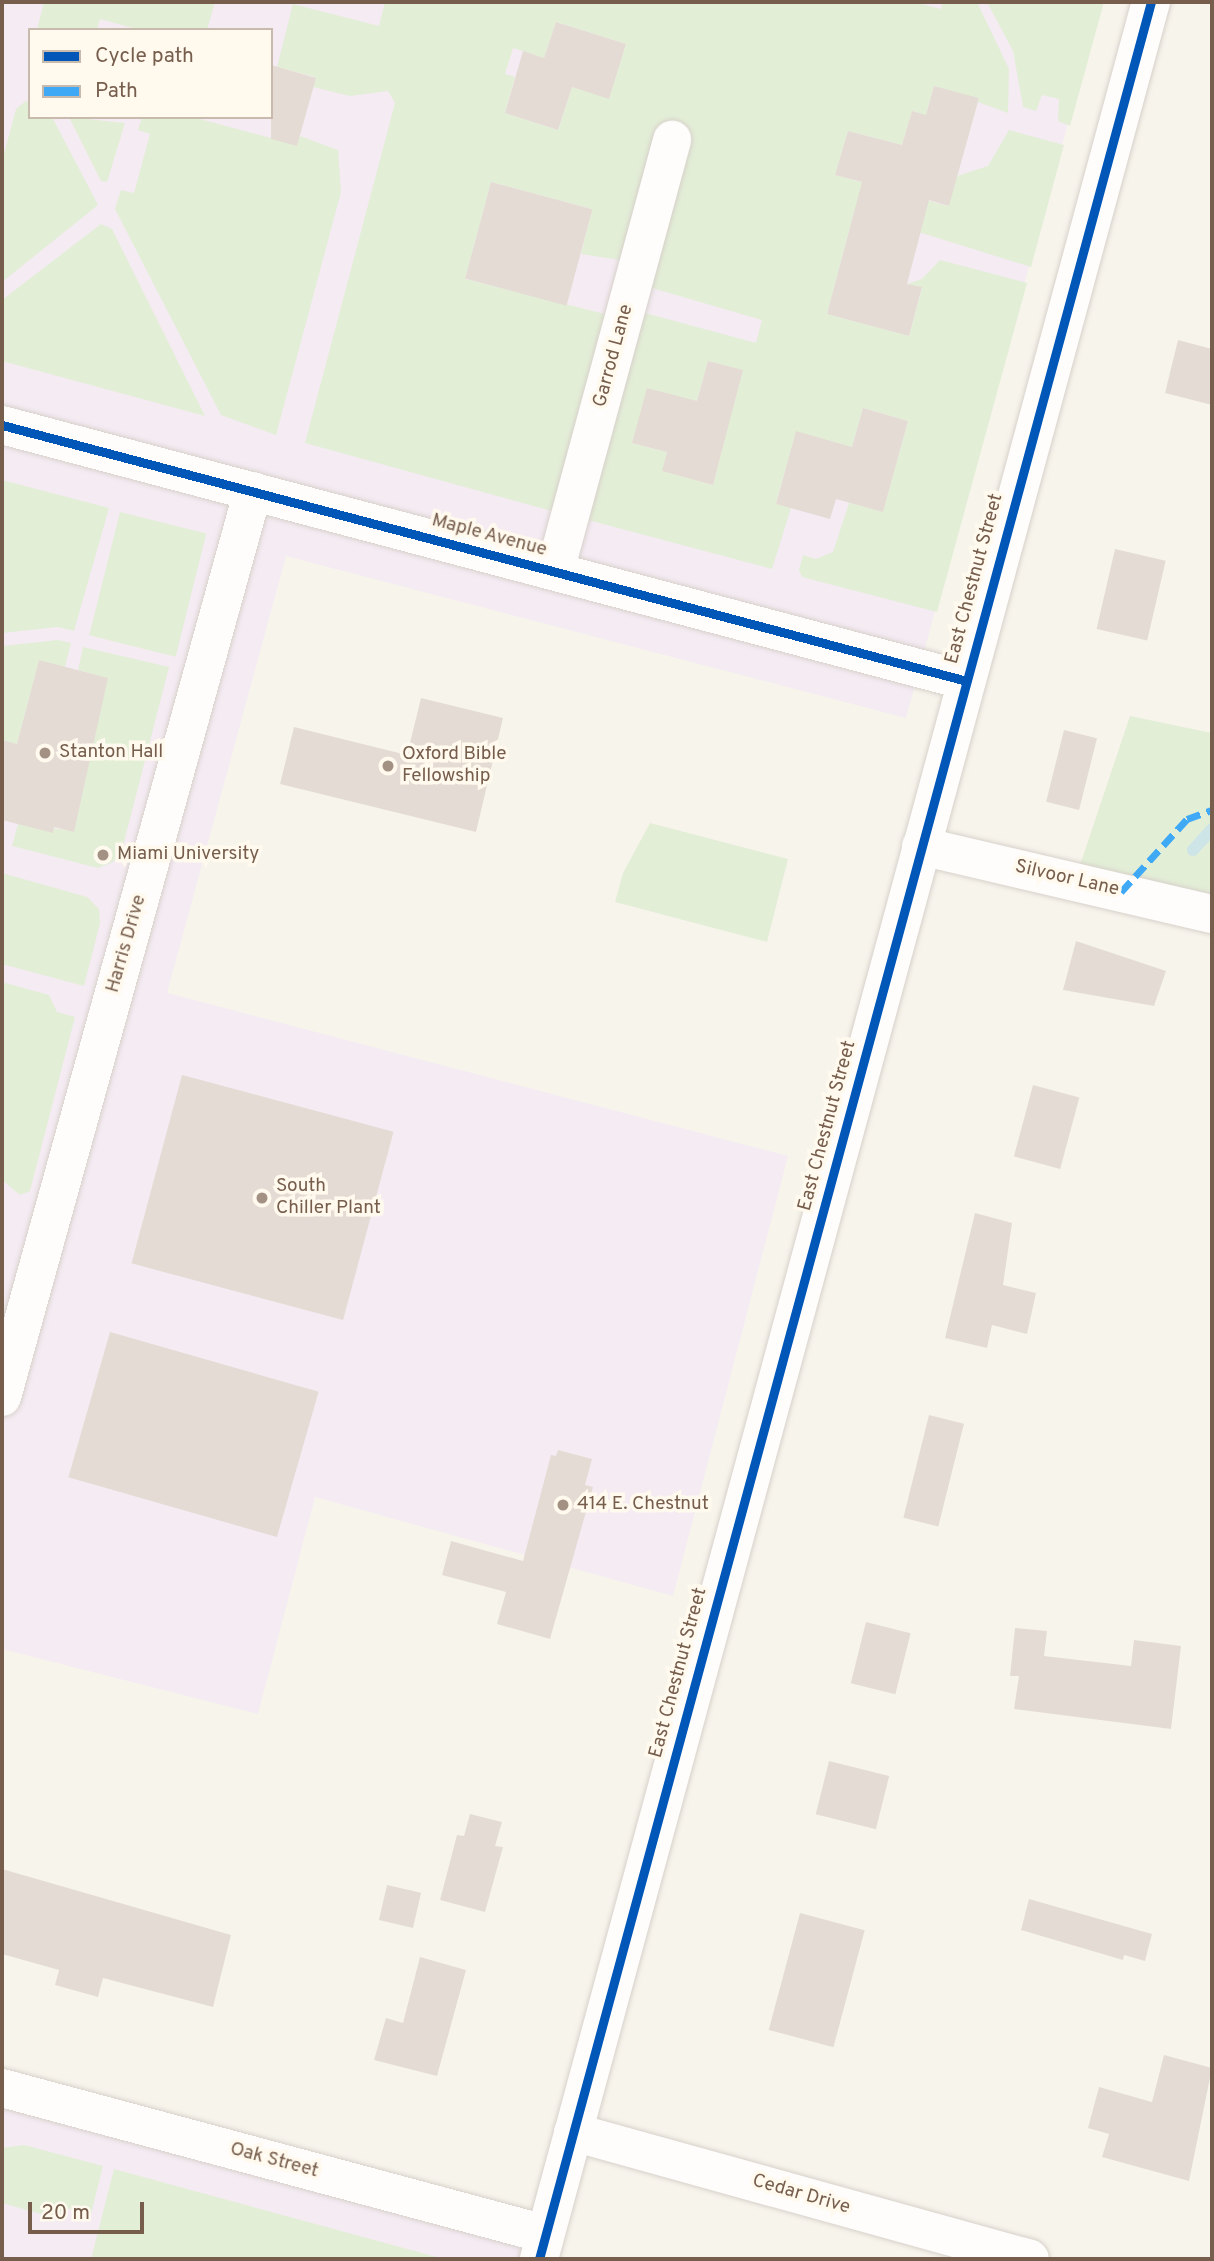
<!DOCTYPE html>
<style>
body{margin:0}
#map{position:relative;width:1214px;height:2261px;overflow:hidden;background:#f7f4ec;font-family:Overpass,sans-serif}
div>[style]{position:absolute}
.education>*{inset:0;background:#f4ebf3}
.green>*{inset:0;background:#e3eed7;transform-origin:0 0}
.stream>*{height:12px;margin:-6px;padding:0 6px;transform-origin:6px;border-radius:6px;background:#cee5e7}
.building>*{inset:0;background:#e4dcd4;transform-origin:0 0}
.roads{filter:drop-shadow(0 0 2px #d7d1ca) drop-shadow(0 0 2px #d7d1ca)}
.minor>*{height:38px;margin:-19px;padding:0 19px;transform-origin:19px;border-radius:19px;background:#fefdfc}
.quiet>*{height:7px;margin-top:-3.5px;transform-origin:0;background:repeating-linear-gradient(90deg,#3fa9f5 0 14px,transparent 0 21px)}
.cycleway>*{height:9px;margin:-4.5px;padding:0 4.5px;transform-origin:4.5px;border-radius:4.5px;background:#0057b8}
.dots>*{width:19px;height:19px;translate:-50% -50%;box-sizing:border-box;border:4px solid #fff9ee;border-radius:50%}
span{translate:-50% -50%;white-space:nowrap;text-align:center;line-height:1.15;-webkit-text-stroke:7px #fff9ee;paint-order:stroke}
.street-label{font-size:19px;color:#765d4c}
.poi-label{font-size:19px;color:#765d4c}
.left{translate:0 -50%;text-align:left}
.frame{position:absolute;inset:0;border:4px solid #765d4c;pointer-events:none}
.legend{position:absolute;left:28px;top:28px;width:245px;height:91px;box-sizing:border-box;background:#fff9ee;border:2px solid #c8bbad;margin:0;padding:9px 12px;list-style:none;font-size:21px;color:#765d4c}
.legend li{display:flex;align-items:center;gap:14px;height:35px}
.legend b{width:35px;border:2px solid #c8bbad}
.scale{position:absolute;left:28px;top:2202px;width:116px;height:32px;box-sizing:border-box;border:4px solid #765d4c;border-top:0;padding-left:9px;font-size:21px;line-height:24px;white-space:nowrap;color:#765d4c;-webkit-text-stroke:5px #fff9ee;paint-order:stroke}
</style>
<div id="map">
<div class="education">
<i style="clip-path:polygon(evenodd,2px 2px,1101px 2px,906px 718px,286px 556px,167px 993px,788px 1156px,673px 1596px,315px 1497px,258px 1714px,2px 1649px,2px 2px,30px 30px,271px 30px,271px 117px,30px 117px,30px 30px)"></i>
<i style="clip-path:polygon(2px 2089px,545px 2234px,539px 2259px,2px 2259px)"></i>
</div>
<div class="green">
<i style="clip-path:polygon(44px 2px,215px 2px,207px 30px,140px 30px,100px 19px,97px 30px,37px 30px)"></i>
<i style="clip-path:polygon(evenodd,385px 2px,914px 2px,941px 9px,943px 2px,977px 2px,1009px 69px,1008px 113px,934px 86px,926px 115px,912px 111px,902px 145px,848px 131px,835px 175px,948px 206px,957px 176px,988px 166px,1009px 130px,1064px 145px,1031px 267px,854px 212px,827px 314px,909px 336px,922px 288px,907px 284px,922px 279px,940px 260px,1027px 283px,937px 612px,802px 577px,799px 570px,803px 555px,816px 559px,833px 552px,849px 503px,883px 511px,908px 421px,863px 408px,852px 447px,796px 432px,776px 503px,791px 508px,772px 569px,588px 520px,645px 313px,756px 343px,762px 320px,652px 288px,690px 137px,620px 260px,581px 254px,592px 209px,491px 182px,465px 279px,605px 314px,552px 511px,305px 443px,395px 103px,388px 91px,350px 96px,313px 87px,315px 77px,277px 67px,293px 4px,379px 26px,385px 2px,556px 22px,626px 44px,609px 98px,572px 87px,558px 130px,505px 113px,515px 77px,505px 74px,513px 48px,544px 58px,556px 22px,385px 2px,708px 361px,742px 370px,713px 485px,663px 471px,667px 452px,632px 443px,697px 401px,708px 361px)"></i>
<i style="clip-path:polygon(987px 2px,1104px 2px,1070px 126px,1058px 121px,1059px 99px,1042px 95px,1036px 111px,1023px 107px,1013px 51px)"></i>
<i style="clip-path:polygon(27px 100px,30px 117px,52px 117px,98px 205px,2px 282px,2px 161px,16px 109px)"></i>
<i style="clip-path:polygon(69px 117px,125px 123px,107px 182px,101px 181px)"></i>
<i style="clip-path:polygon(142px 117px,192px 117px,297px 145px,300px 136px,338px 150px,341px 192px,276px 435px,221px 415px,115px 209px,121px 190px,134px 193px,150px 134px,138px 130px)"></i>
<i style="clip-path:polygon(101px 224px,112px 229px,205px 416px,2px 361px,2px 300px)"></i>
<i style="clip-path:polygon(2px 480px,109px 508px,74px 631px,58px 627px,2px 633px)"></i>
<i style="left:120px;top:512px;width:89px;height:127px;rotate:14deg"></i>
<i style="clip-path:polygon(58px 640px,71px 643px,65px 667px,39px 661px,17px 744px,2px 740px,2px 646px)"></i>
<i style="clip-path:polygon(83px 647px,169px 667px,123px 846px,113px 862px,98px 868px,12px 846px,18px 824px,74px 831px,107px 678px,78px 670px)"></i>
<i style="clip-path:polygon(1130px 716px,1212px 733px,1212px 894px,1080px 865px)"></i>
<i style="clip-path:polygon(650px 823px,788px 859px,767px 942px,615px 902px,623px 873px)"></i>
<i style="clip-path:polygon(2px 873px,87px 897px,99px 909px,100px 923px,84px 986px,2px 964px)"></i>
<i style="clip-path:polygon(2px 982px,49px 995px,57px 1012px,75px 1017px,30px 1191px,20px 1195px,2px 1180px)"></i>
<i style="clip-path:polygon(24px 2145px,103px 2166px,91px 2214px,62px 2207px,59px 2219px,2px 2203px,2px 2148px)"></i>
<i style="clip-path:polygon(114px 2169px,444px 2259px,91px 2259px)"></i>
</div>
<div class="stream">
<i style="left:1193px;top:850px;width:28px;rotate:-48deg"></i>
</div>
<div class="building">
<i style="clip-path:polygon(556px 22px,626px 44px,609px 99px,572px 87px,558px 130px,505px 113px,523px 51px,544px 58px)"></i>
<i style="clip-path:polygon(271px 65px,316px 78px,297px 146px,271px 139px)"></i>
<i style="clip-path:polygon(934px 86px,979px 98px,949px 206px,929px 200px,907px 284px,922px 287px,909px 336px,827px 314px,862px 182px,835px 175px,848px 131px,902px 145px,912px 111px,926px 115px)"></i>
<i style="left:491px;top:182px;width:105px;height:100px;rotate:15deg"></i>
<i style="clip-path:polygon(1178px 340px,1212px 349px,1212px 405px,1165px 393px)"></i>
<i style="clip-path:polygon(708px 361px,743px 370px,713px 485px,662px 471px,667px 452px,632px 443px,647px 388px,697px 401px)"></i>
<i style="clip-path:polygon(863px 408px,908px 421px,883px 512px,836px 499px,830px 519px,776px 504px,796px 431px,852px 447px)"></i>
<i style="left:1115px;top:549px;width:52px;height:82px;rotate:13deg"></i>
<i style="clip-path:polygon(39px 660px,108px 678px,74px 832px,54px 827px,53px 833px,2px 820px,2px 740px,17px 744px)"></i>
<i style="clip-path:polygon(421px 698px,503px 718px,476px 832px,280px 784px,294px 727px,407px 755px)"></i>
<i style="left:1064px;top:730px;width:34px;height:74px;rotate:14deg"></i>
<i style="clip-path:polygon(1076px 941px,1166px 971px,1154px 1006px,1063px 990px)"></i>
<i style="left:182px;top:1075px;width:219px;height:195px;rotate:15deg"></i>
<i style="left:1033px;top:1085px;width:48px;height:74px;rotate:15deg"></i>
<i style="clip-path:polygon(975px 1213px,1012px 1223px,1003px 1285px,1036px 1293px,1027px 1334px,992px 1325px,987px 1348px,945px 1338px)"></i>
<i style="left:110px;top:1332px;width:217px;height:151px;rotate:16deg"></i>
<i style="left:929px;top:1415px;width:36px;height:106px;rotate:14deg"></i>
<i style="clip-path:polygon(558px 1450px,592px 1459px,585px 1485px,593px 1487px,550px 1639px,497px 1624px,506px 1592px,442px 1575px,451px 1541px,523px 1561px,551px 1455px,556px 1456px)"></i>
<i style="left:866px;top:1622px;width:46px;height:63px;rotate:14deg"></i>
<i style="clip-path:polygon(1015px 1628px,1047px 1631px,1044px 1656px,1131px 1666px,1134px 1640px,1181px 1646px,1171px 1729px,1014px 1709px,1019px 1676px,1010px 1676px)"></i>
<i style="left:829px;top:1761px;width:62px;height:55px;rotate:14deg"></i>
<i style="clip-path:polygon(470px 1814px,502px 1822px,495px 1846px,503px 1847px,485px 1912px,440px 1900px,457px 1835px,464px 1836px)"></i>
<i style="clip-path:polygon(2px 1869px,231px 1935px,213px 2007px,103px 1978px,98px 1997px,55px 1985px,59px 1970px,2px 1954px)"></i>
<i style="left:387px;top:1885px;width:35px;height:36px;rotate:13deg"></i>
<i style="clip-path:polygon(1029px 1899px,1152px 1934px,1145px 1961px,1124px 1955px,1123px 1960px,1021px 1930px)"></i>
<i style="left:800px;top:1913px;width:67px;height:121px;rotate:15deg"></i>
<i style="clip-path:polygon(420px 1957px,466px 1970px,437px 2076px,374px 2060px,386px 2018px,403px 2023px)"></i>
<i style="clip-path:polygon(1164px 2055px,1212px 2068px,1189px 2181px,1102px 2157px,1109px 2134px,1088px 2128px,1099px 2087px,1152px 2102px)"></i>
</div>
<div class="roads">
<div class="minor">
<i style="left:2px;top:425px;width:998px;rotate:14.86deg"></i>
<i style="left:555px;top:571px;width:447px;rotate:-74.8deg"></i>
<i style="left:921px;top:846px;width:299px;rotate:13.2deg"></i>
<i style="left:2px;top:1397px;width:940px;rotate:-74.52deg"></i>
<i style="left:2px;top:2088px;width:562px;rotate:15.05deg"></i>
<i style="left:573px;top:2132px;width:474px;rotate:15.5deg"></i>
<i style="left:539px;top:2259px;width:2339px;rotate:-74.83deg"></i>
</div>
</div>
<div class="quiet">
<i style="left:1121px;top:892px;width:98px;rotate:-47.9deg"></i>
<i style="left:1187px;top:819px;width:27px;rotate:-20deg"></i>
</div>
<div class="cycleway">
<i style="left:2px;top:425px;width:998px;rotate:14.86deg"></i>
<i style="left:539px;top:2259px;width:2339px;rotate:-74.83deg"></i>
</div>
<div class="dots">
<i style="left:45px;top:753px;background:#a39284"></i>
<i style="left:388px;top:766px;background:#a39284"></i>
<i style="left:103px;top:855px;background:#a39284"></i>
<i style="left:262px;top:1198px;background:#a39284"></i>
<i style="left:563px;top:1505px;background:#a39284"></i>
</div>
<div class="street-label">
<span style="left:614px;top:356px;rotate:-75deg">Garrod Lane</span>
<span style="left:489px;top:536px;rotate:15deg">Maple Avenue</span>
<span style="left:975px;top:579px;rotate:-75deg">East Chestnut Street</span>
<span style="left:1067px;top:879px;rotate:13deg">Silvoor Lane</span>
<span style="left:127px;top:944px;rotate:-74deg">Harris Drive</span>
<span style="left:828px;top:1126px;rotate:-75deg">East Chestnut Street</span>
<span style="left:679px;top:1673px;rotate:-75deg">East Chestnut Street</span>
<span style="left:274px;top:2161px;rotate:15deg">Oak Street</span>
<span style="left:801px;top:2195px;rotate:16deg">Cedar Drive</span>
</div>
<div class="poi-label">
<span class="left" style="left:59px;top:753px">Stanton Hall</span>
<span class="left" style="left:402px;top:766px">Oxford Bible<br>Fellowship</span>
<span class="left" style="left:117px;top:855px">Miami University</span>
<span class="left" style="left:276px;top:1198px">South<br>Chiller Plant</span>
<span class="left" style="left:577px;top:1505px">414 E. Chestnut</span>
</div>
<div class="frame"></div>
<ul class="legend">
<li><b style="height:9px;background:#0057b8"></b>Cycle path</li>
<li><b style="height:9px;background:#3fa9f5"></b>Path</li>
</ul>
<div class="scale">20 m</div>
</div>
